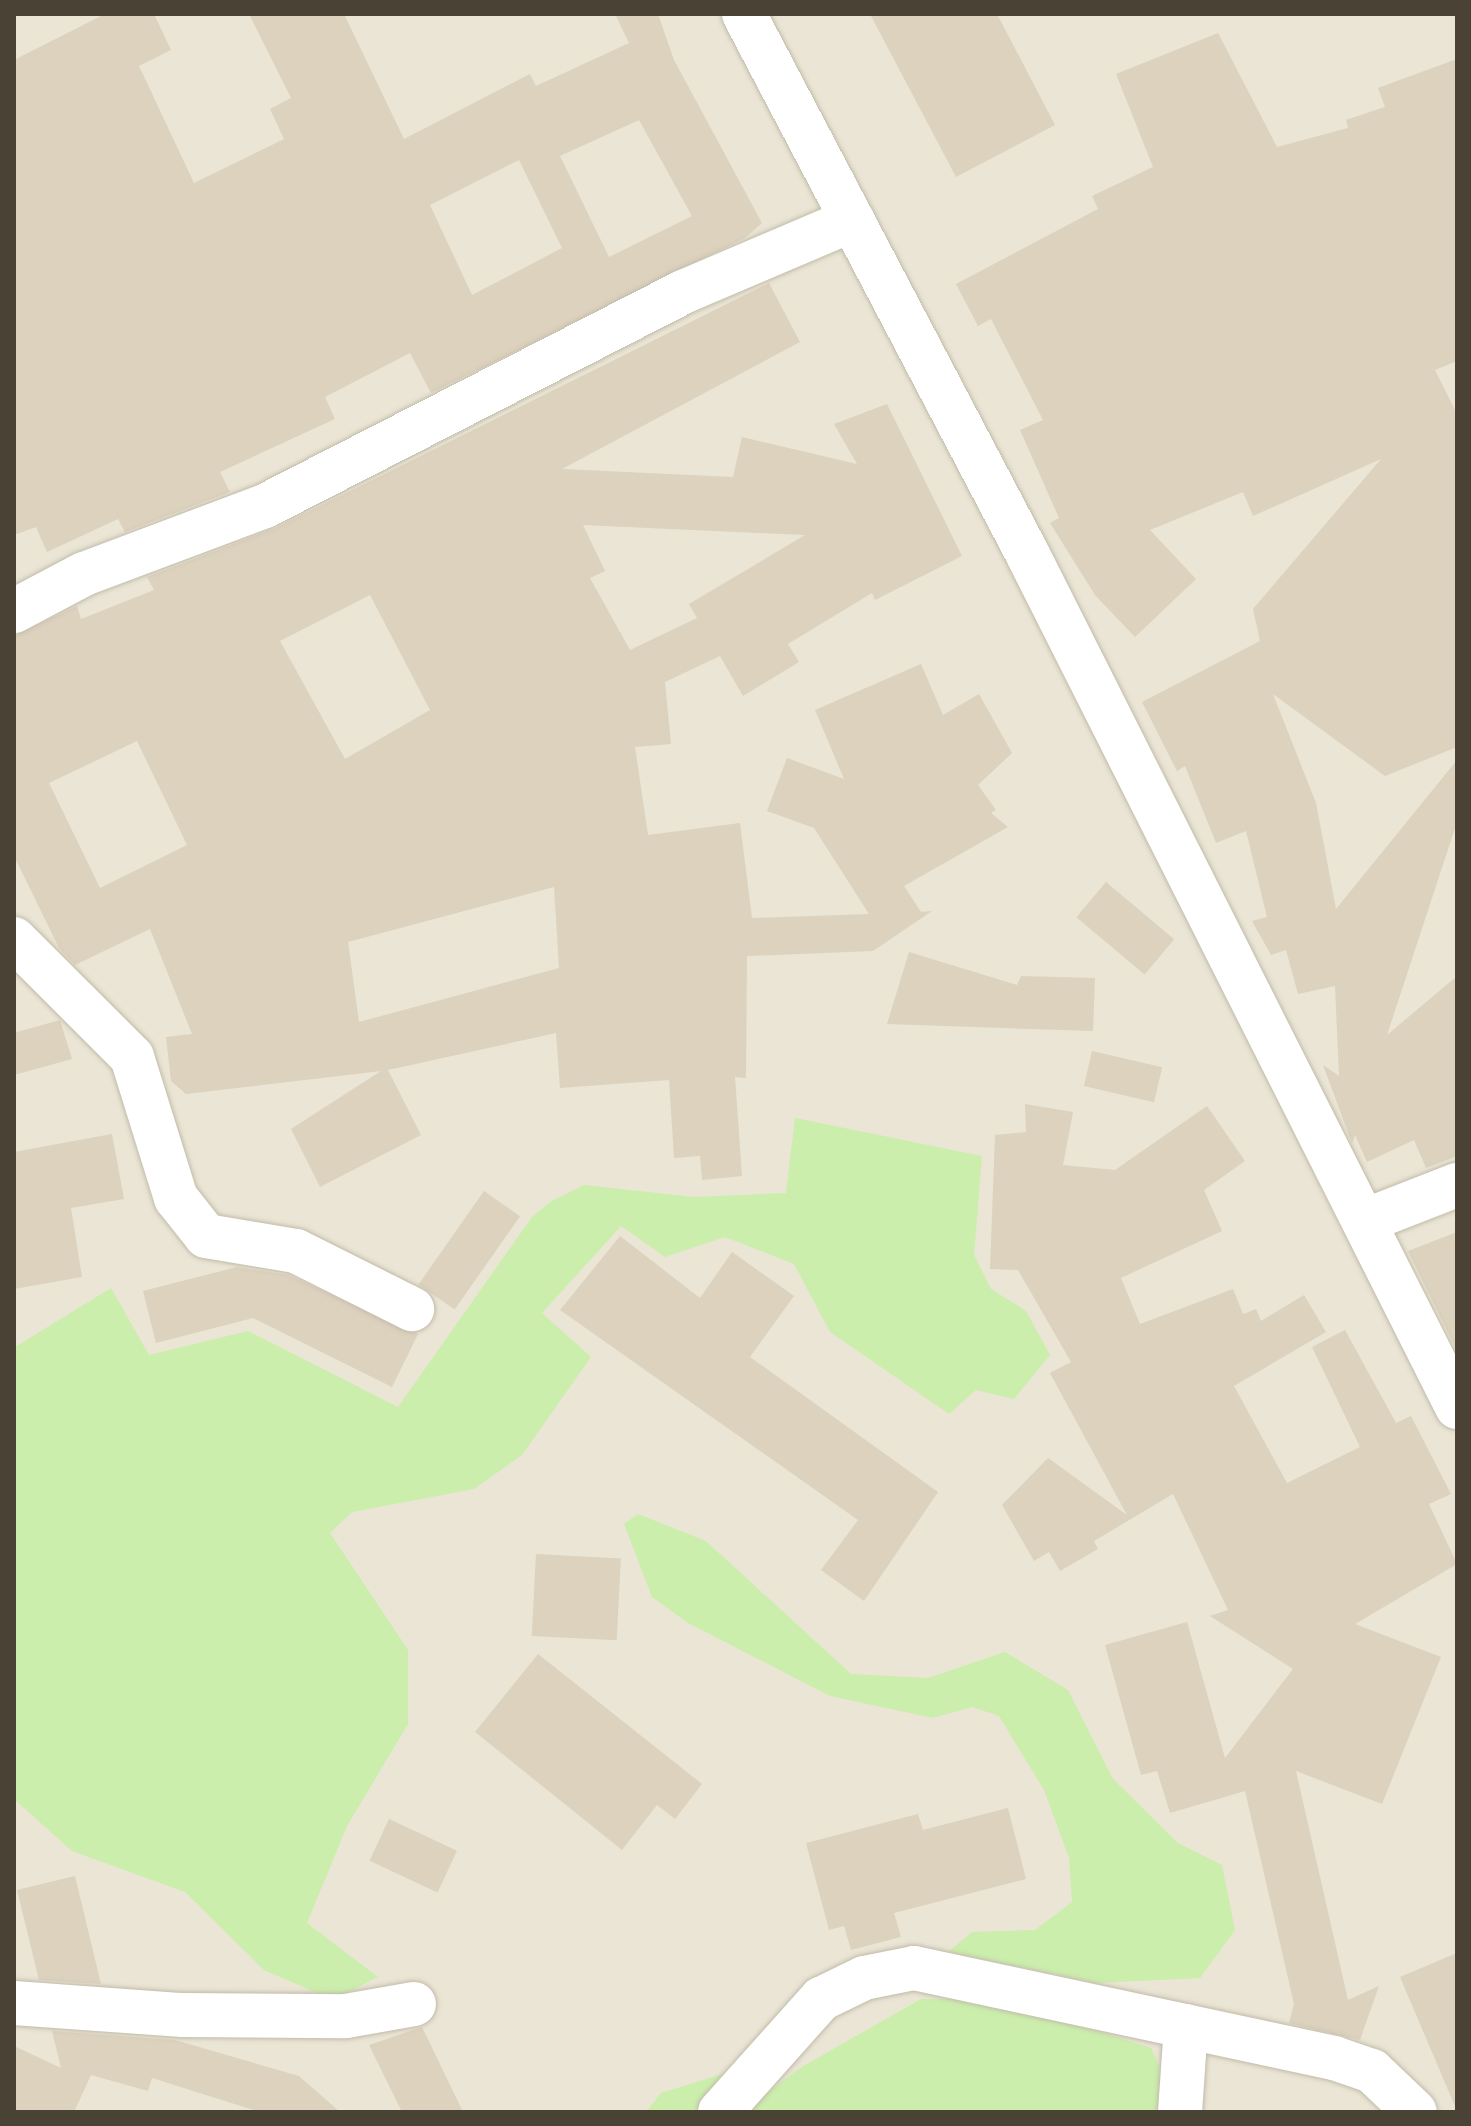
<!DOCTYPE html>
<style>
body{margin:0}
#map{position:relative;width:1471px;height:2126px;overflow:hidden;background:#f5f2e7;font-family:"Fira Sans",sans-serif}
div>[style]{position:absolute}
.residential>*{inset:0;background:#eae5d5;transform-origin:0 0}
.green>*{inset:0;background:#cbeeac}
.building>*{inset:0;background:#dcd2be;transform-origin:0 0}
.roads{filter:drop-shadow(0 0 2px #c2bba9) drop-shadow(0 0 2px #c2bba9)}
.minor>*{height:44px;margin:-22px;padding:0 22px;transform-origin:22px;border-radius:22px;background:#fff}
span{translate:-50% -50%;white-space:nowrap;text-align:center;line-height:1.15;-webkit-text-stroke:7px #fff;paint-order:stroke}
.frame{position:absolute;inset:0;border:16px solid #4a4335;pointer-events:none}
</style>
<div id="map">
<div class="residential">
<i style="left:14px;top:14px;width:1443px;height:2098px"></i>
</div>
<div class="green">
<i style="clip-path:polygon(795px 1118px,982px 1156px,974px 1255px,991px 1289px,1026px 1311px,1050px 1355px,1014px 1399px,976px 1390px,949px 1414px,830px 1332px,794px 1264px,725px 1237px,665px 1257px,621px 1226px,542px 1313px,591px 1357px,522px 1455px,474px 1489px,352px 1512px,330px 1533px,408px 1650px,408px 1724px,347px 1826px,307px 1923px,378px 1977px,333px 2000px,264px 1970px,185px 1892px,72px 1851px,14px 1799px,15px 1347px,111px 1288px,149px 1355px,248px 1331px,398px 1407px,532px 1217px,550px 1202px,584px 1185px,694px 1197px,786px 1193px)"></i>
<i style="clip-path:polygon(638px 1514px,706px 1541px,851px 1674px,928px 1678px,1005px 1652px,1068px 1690px,1113px 1779px,1178px 1843px,1222px 1865px,1235px 1930px,1200px 1978px,1096px 1983px,948px 1952px,972px 1932px,1035px 1930px,1072px 1902px,1069px 1858px,1044px 1790px,999px 1716px,972px 1707px,933px 1718px,830px 1696px,688px 1623px,652px 1597px,624px 1524px)"></i>
<i style="clip-path:polygon(921px 1999px,998px 1999px,1151px 2048px,1162px 2072px,1158px 2112px,742px 2112px,800px 2068px)"></i>
<i style="clip-path:polygon(726px 2073px,695px 2112px,646px 2112px,661px 2093px)"></i>
</div>
<div class="building">
<i style="clip-path:polygon(evenodd,105px 14px,154px 14px,171px 50px,139px 66px,194px 183px,284px 139px,270px 109px,291px 98px,249px 14px,344px 14px,404px 139px,530px 74px,536px 86px,629px 43px,615px 14px,658px 14px,674px 60px,762px 223px,745px 238px,431px 393px,410px 353px,325px 397px,335px 419px,220px 472px,230px 492px,125px 532px,118px 519px,47px 552px,36px 527px,14px 535px,14px 60px,105px 14px,639px 120px,692px 216px,609px 257px,560px 156px,639px 120px,105px 14px,519px 160px,562px 248px,472px 295px,430px 205px,519px 160px)"></i>
<i style="clip-path:polygon(870px 14px,997px 14px,1055px 125px,956px 177px)"></i>
<i style="clip-path:polygon(1218px 33px,1277px 147px,1348px 128px,1346px 120px,1385px 107px,1378px 88px,1457px 59px,1457px 361px,1435px 370px,1457px 414px,1457px 747px,1385px 776px,1273px 694px,1316px 803px,1336px 909px,1457px 760px,1457px 822px,1387px 1035px,1457px 976px,1457px 1156px,1426px 1168px,1414px 1140px,1367px 1162px,1355px 1135px,1352px 1143px,1323px 1065px,1339px 1076px,1335px 986px,1298px 994px,1286px 950px,1271px 955px,1252px 921px,1267px 917px,1246px 831px,1216px 843px,1185px 766px,1177px 771px,1142px 702px,1260px 641px,1253px 609px,1381px 459px,1253px 516px,1243px 492px,1150px 530px,1196px 579px,1135px 637px,1095px 595px,1050px 523px,1059px 518px,1020px 430px,1043px 420px,991px 319px,978px 326px,956px 284px,1098px 209px,1092px 196px,1153px 167px,1116px 74px)"></i>
<i style="clip-path:polygon(evenodd,769px 283px,800px 342px,562px 469px,733px 477px,742px 437px,857px 464px,834px 424px,887px 404px,962px 556px,875px 600px,872px 593px,788px 644px,799px 662px,743px 696px,720px 656px,665px 682px,671px 744px,635px 747px,648px 835px,740px 823px,752px 918px,869px 914px,814px 828px,767px 811px,787px 758px,844px 779px,815px 710px,921px 664px,943px 715px,979px 694px,1012px 753px,978px 785px,996px 810px,991px 813px,1008px 827px,904px 886px,921px 912px,932px 911px,873px 951px,747px 956px,746px 1078px,735px 1077px,742px 1176px,702px 1180px,700px 1156px,674px 1158px,669px 1080px,560px 1088px,556px 1033px,388px 1070px,421px 1135px,320px 1187px,291px 1129px,381px 1071px,186px 1094px,171px 1081px,166px 1037px,192px 1034px,150px 929px,75px 965px,59px 948px,14px 856px,14px 636px,77px 606px,81px 619px,154px 590px,147px 577px,276px 528px,769px 283px,583px 525px,805px 535px,689px 604px,697px 618px,630px 650px,590px 578px,605px 571px,583px 525px,769px 283px,370px 595px,430px 710px,345px 759px,280px 641px,370px 595px,769px 283px,137px 741px,187px 845px,100px 888px,49px 783px,137px 741px,769px 283px,554px 887px,559px 968px,359px 1022px,348px 942px,554px 887px)"></i>
<i style="left:1106px;top:882px;width:89px;height:46px;rotate:40deg"></i>
<i style="clip-path:polygon(909px 952px,1017px 985px,1021px 976px,1095px 978px,1093px 1031px,887px 1024px)"></i>
<i style="clip-path:polygon(60px 1020px,72px 1059px,14px 1075px,14px 1033px)"></i>
<i style="left:1092px;top:1051px;width:72px;height:36px;rotate:13deg"></i>
<i style="clip-path:polygon(1025px 1104px,1073px 1112px,1063px 1165px,1115px 1170px,1207px 1106px,1245px 1161px,1204px 1190px,1222px 1231px,1121px 1278px,1140px 1324px,1233px 1289px,1243px 1314px,1256px 1309px,1261px 1321px,1304px 1295px,1326px 1332px,1234px 1386px,1287px 1483px,1360px 1447px,1312px 1347px,1345px 1330px,1396px 1423px,1411px 1416px,1451px 1494px,1429px 1504px,1457px 1564px,1355px 1624px,1441px 1657px,1382px 1804px,1296px 1771px,1348px 2000px,1379px 1986px,1360px 2040px,1289px 2023px,1294px 2004px,1245px 1791px,1170px 1813px,1157px 1771px,1141px 1775px,1105px 1645px,1187px 1622px,1225px 1758px,1293px 1669px,1210px 1616px,1228px 1610px,1173px 1494px,1094px 1541px,1098px 1549px,1060px 1571px,1049px 1552px,1034px 1561px,1002px 1505px,1048px 1458px,1127px 1515px,1050px 1373px,1071px 1362px,1018px 1270px,990px 1269px,995px 1135px,1026px 1132px)"></i>
<i style="clip-path:polygon(112px 1134px,124px 1199px,71px 1208px,82px 1277px,14px 1289px,14px 1152px)"></i>
<i style="left:484px;top:1191px;width:44px;height:114px;rotate:35deg"></i>
<i style="clip-path:polygon(1457px 1232px,1457px 1351px,1408px 1251px)"></i>
<i style="clip-path:polygon(620px 1236px,700px 1298px,732px 1252px,794px 1296px,750px 1357px,938px 1492px,864px 1601px,821px 1570px,858px 1520px,560px 1310px)"></i>
<i style="clip-path:polygon(237px 1267px,288px 1275px,418px 1334px,392px 1387px,253px 1318px,156px 1343px,143px 1291px)"></i>
<i style="left:536px;top:1554px;width:85px;height:82px;rotate:3deg"></i>
<i style="clip-path:polygon(538px 1654px,702px 1784px,675px 1819px,657px 1805px,622px 1850px,475px 1732px)"></i>
<i style="clip-path:polygon(1008px 1808px,1026px 1879px,894px 1913px,901px 1937px,851px 1950px,844px 1926px,829px 1930px,806px 1843px,918px 1814px,923px 1830px)"></i>
<i style="left:389px;top:1819px;width:75px;height:46px;rotate:25deg"></i>
<i style="clip-path:polygon(75px 1876px,101px 1984px,39px 1980px,17px 1890px)"></i>
<i style="clip-path:polygon(1457px 1953px,1457px 2111px,1400px 1977px)"></i>
<i style="clip-path:polygon(422px 2027px,463px 2112px,402px 2112px,369px 2045px)"></i>
<i style="clip-path:polygon(52px 2031px,175px 2040px,299px 2076px,340px 2112px,260px 2112px,152px 2078px,148px 2091px,91px 2075px,74px 2112px,14px 2112px,14px 2046px,61px 2068px)"></i>
</div>
<div class="roads">
<div class="minor">
<i style="left:744px;top:14px;width:611px;rotate:62.3deg"></i>
<i style="left:1028px;top:555px;width:954px;rotate:63.27deg"></i>
<i style="left:14px;top:611px;width:79px;rotate:-27.9deg"></i>
<i style="left:84px;top:574px;width:193px;rotate:-20.6deg"></i>
<i style="left:265px;top:506px;width:470px;rotate:-27.1deg"></i>
<i style="left:683px;top:292px;width:184px;rotate:-23.1deg"></i>
<i style="left:14px;top:939px;width:167px;rotate:45deg"></i>
<i style="left:132px;top:1057px;width:148px;rotate:72.7deg"></i>
<i style="left:176px;top:1198px;width:48px;rotate:51.7deg"></i>
<i style="left:206px;top:1236px;width:91px;rotate:9.5deg"></i>
<i style="left:296px;top:1251px;width:130px;rotate:26.6deg"></i>
<i style="left:1367px;top:1220px;width:97px;rotate:-21.3deg"></i>
<i style="left:14px;top:2003px;width:169px;rotate:4.1deg"></i>
<i style="left:183px;top:2015px;width:163px;rotate:0.4deg"></i>
<i style="left:346px;top:2016px;width:69px;rotate:-10deg"></i>
<i style="left:720px;top:2112px;width:152px;rotate:-48.2deg"></i>
<i style="left:821px;top:1999px;width:48px;rotate:-26deg"></i>
<i style="left:864px;top:1978px;width:51px;rotate:-11.3deg"></i>
<i style="left:914px;top:1968px;width:430px;rotate:12.1deg"></i>
<i style="left:1334px;top:2058px;width:40px;rotate:18.9deg"></i>
<i style="left:1372px;top:2071px;width:59px;rotate:43.6deg"></i>
<i style="left:1180px;top:2112px;width:86px;rotate:-86deg"></i>
</div>
</div>
<div class="frame"></div>
</div>
